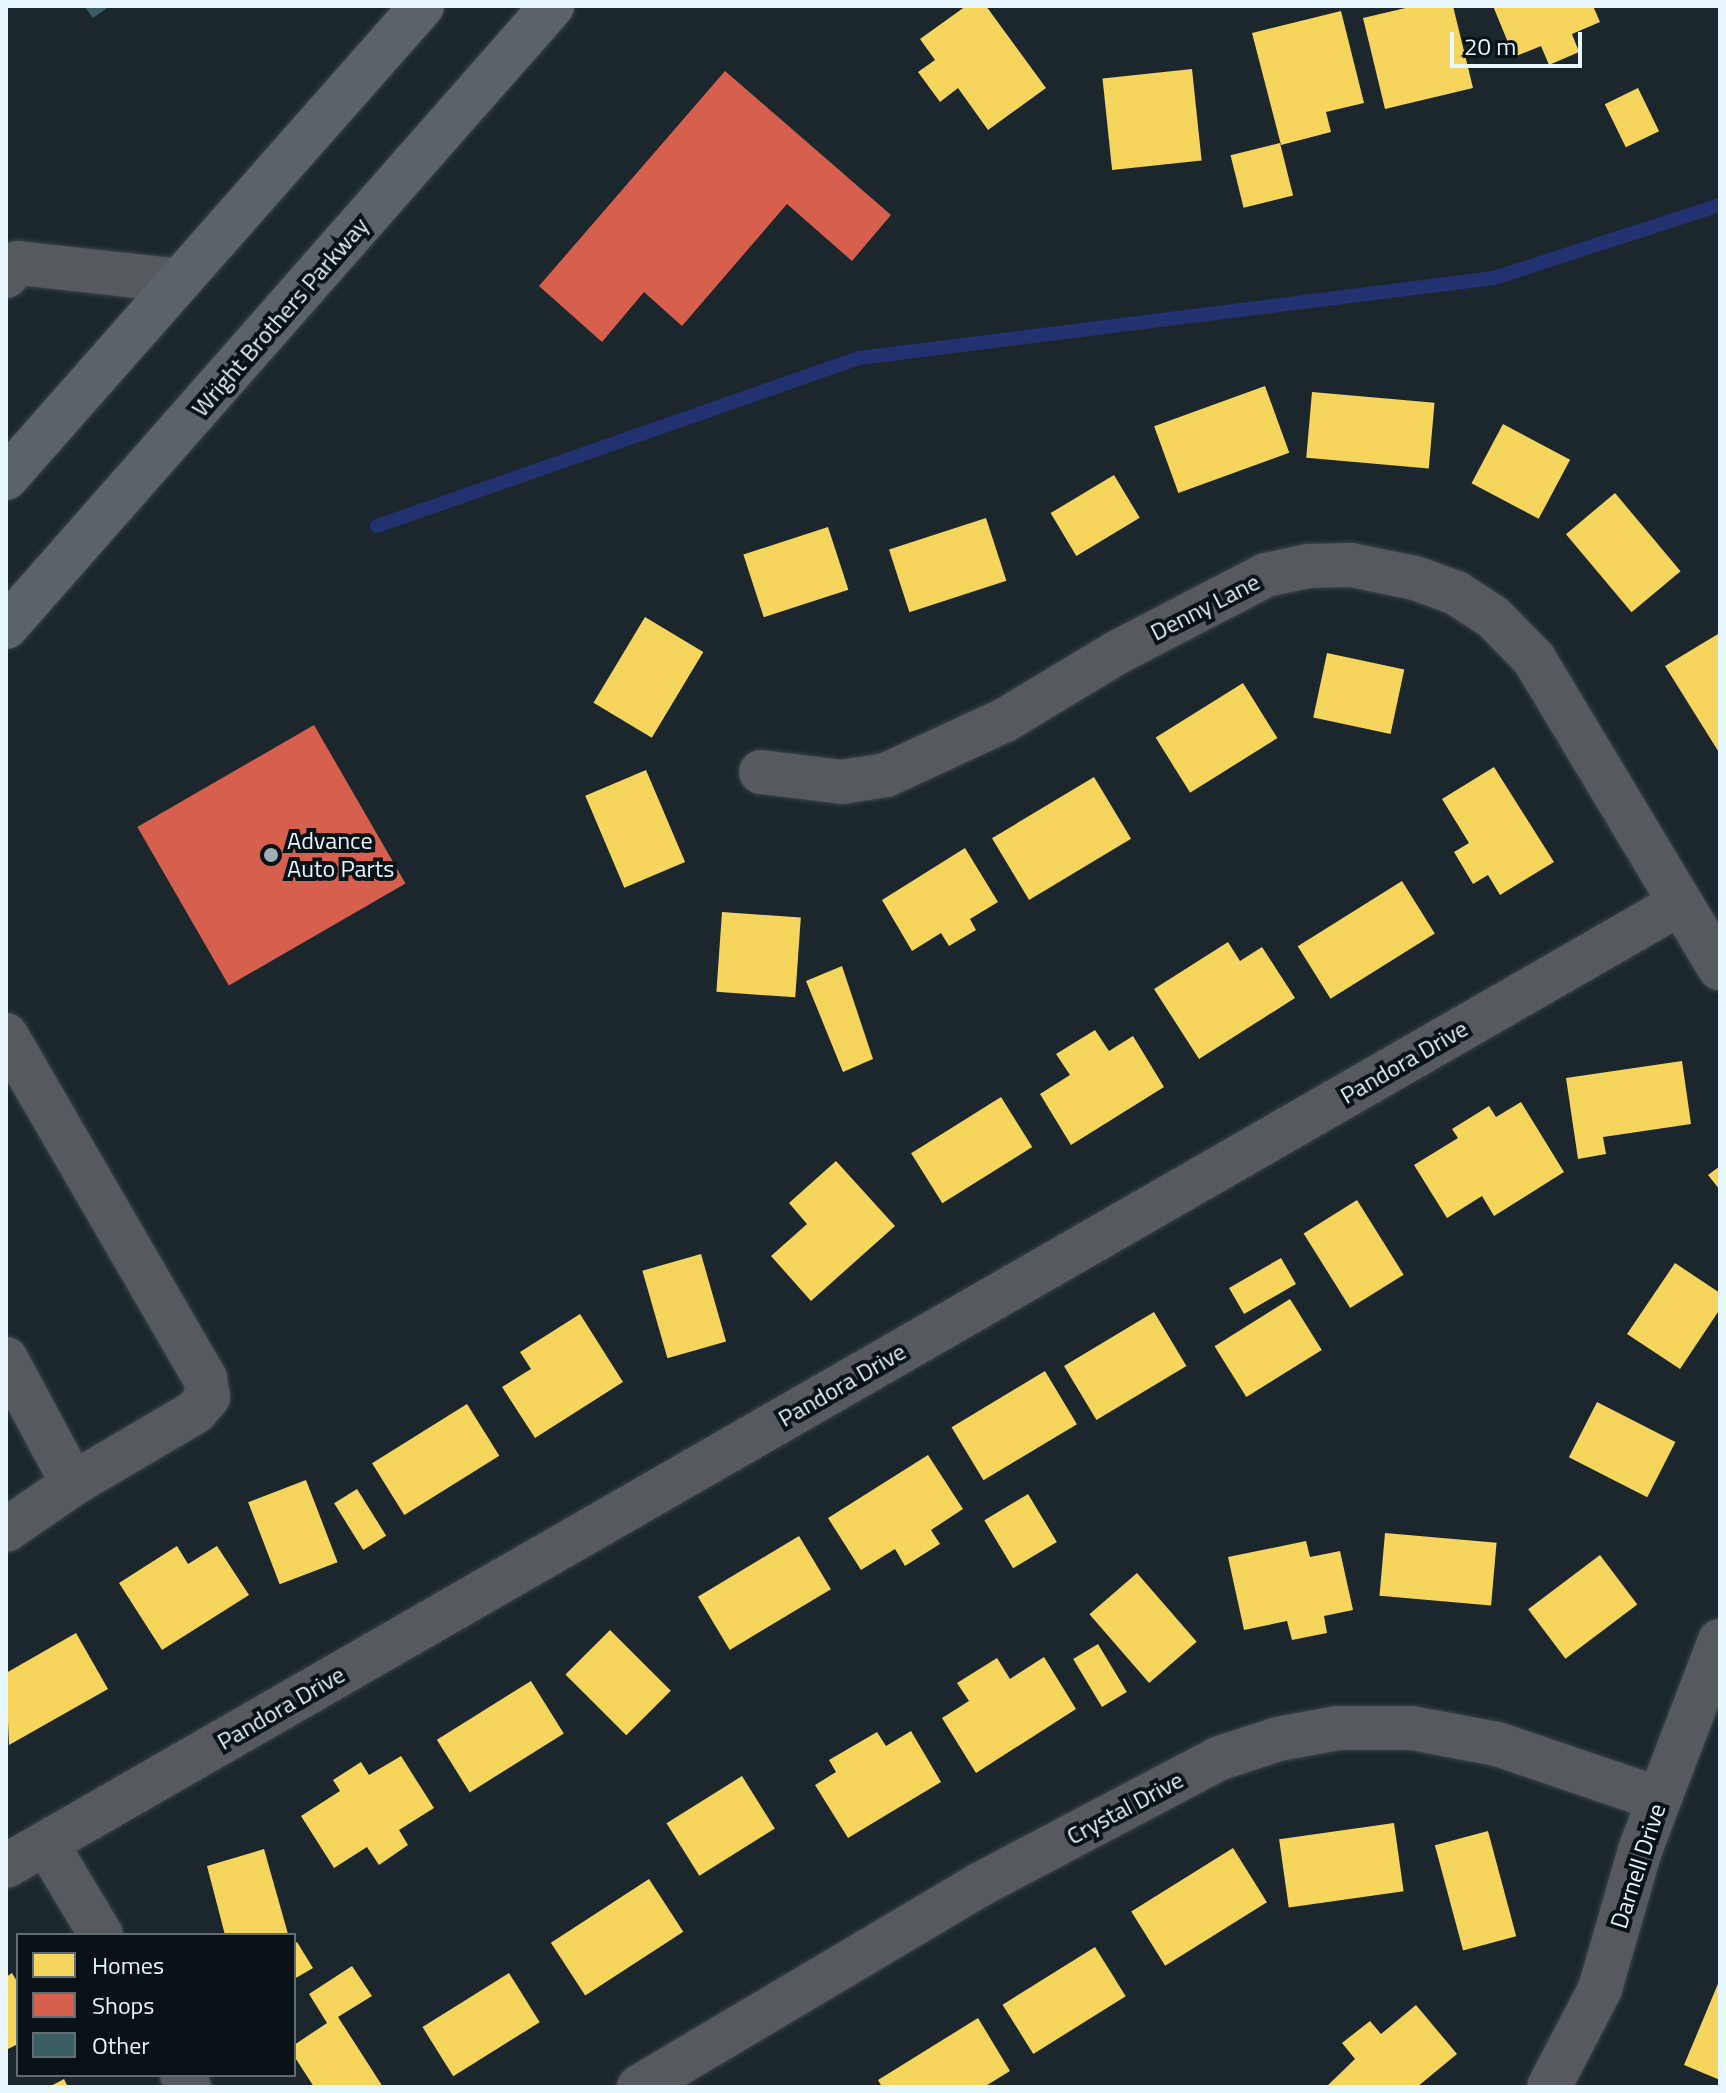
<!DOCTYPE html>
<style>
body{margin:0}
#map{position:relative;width:1726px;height:2093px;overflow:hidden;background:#1b272d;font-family:"Titillium Web",sans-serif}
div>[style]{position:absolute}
.homes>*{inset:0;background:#f6d55c;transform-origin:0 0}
.shops>*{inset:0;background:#d6604d;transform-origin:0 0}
.stream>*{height:14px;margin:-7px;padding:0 7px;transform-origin:7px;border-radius:7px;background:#223270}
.building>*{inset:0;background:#3b5d64}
.roads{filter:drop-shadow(0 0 2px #394349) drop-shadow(0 0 2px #394349)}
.minor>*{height:44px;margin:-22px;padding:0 22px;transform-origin:22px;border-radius:22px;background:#56595d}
.major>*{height:44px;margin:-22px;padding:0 22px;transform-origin:22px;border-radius:22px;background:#5c6368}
.dots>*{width:22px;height:22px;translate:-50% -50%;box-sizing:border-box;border:4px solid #081116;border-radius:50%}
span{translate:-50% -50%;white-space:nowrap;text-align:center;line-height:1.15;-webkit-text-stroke:8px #081116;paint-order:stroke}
.street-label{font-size:24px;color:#e8f6fe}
.poi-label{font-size:24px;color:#e8f6fe}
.left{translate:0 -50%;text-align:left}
.frame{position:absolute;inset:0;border:8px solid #e8f6fe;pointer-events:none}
.legend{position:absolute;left:16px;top:1933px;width:280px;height:144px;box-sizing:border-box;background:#081116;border:2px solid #626d73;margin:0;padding:10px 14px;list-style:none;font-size:24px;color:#e8f6fe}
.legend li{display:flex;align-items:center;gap:16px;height:40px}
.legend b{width:40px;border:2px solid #626d73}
.scale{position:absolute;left:1450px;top:32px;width:132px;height:36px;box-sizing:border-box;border:4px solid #e8f6fe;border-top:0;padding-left:10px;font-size:24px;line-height:28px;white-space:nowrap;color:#e8f6fe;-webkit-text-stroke:6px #081116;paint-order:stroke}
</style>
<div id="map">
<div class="homes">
<i style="clip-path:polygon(966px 6px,986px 6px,1046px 88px,988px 130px,958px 88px,940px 102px,918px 72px,935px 60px,920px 39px)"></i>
<i style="clip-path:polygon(1414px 6px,1453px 6px,1473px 88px,1385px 109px,1363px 18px)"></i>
<i style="clip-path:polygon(1493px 6px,1593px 6px,1600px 22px,1572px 34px,1579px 52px,1549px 65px,1541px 46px,1514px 57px)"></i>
<i style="clip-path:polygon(1341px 11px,1364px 103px,1326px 112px,1331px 132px,1281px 145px,1252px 33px)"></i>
<i style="left:1192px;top:69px;width:92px;height:90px;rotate:84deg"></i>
<i style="left:1638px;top:88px;width:48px;height:37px;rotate:64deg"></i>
<i style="left:1280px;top:143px;width:54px;height:51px;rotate:76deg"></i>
<i style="left:1265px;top:386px;width:71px;height:118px;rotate:70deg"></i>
<i style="left:1312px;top:392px;width:123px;height:66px;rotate:5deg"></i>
<i style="left:1503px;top:424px;width:76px;height:67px;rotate:28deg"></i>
<i style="left:1114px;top:475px;width:50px;height:74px;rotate:59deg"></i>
<i style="left:1615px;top:493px;width:102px;height:64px;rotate:50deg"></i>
<i style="left:986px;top:518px;width:66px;height:102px;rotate:72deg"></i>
<i style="left:828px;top:527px;width:66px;height:89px;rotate:72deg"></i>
<i style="left:645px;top:617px;width:68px;height:100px;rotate:31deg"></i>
<i style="clip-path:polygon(1718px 634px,1720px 637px,1720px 754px,1665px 666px)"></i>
<i style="left:1327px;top:653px;width:79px;height:66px;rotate:12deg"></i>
<i style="left:1243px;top:683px;width:65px;height:103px;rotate:58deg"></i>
<i style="clip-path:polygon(1494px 767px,1554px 862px,1500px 895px,1488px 875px,1473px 884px,1454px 852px,1469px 843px,1442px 799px)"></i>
<i style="left:646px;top:770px;width:100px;height:66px;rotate:67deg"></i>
<i style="left:1094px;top:777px;width:72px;height:119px;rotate:59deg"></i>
<i style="clip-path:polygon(965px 848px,998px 902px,970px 919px,976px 930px,949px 946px,941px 933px,912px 951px,882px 900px)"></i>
<i style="left:1402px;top:881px;width:62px;height:123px;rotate:58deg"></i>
<i style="left:722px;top:912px;width:79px;height:80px;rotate:4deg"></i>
<i style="clip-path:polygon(1228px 942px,1240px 961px,1262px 947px,1295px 998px,1199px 1059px,1154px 989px)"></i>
<i style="clip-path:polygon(842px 966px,873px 1059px,843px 1072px,806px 981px)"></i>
<i style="clip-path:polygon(1095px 1030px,1109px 1051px,1133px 1036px,1164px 1087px,1071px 1145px,1040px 1094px,1070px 1075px,1056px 1054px)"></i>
<i style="clip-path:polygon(1682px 1061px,1691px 1124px,1603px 1137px,1606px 1154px,1578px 1159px,1566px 1078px)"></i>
<i style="left:1001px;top:1097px;width:59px;height:106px;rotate:58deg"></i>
<i style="clip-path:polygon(1521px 1102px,1564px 1172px,1494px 1216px,1482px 1196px,1447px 1218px,1414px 1165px,1458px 1138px,1452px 1129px,1489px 1106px,1496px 1117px)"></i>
<i style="clip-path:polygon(836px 1161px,895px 1226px,811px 1301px,771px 1256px,807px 1224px,789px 1203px)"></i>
<i style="clip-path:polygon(1720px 1166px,1720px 1190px,1708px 1175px)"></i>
<i style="left:1357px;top:1200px;width:88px;height:63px;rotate:58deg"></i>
<i style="left:701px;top:1254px;width:91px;height:61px;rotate:74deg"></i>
<i style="left:1281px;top:1258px;width:30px;height:60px;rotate:60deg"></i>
<i style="clip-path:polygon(1675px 1263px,1720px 1293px,1720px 1309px,1680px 1369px,1627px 1334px)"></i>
<i style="left:1290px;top:1299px;width:60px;height:89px;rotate:58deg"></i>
<i style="left:1154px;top:1312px;width:63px;height:105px;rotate:59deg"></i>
<i style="clip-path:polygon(580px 1314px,623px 1382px,535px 1438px,502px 1387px,531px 1369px,520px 1352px)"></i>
<i style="left:1045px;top:1371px;width:62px;height:109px;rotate:59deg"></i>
<i style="left:1597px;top:1402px;width:88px;height:62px;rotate:27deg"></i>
<i style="left:467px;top:1404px;width:61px;height:112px;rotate:58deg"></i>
<i style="clip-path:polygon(928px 1455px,963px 1509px,931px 1530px,940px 1544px,905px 1566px,895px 1549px,861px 1570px,828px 1518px)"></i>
<i style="left:306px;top:1480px;width:88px;height:62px;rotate:69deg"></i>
<i style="left:357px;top:1489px;width:55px;height:27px;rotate:58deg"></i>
<i style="left:1028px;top:1494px;width:56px;height:51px;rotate:59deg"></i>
<i style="left:1385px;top:1533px;width:112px;height:63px;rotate:5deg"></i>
<i style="left:799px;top:1536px;width:62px;height:118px;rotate:59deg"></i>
<i style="clip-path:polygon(1306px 1541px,1310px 1557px,1340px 1551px,1353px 1610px,1324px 1616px,1327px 1633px,1292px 1640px,1287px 1621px,1244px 1630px,1228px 1557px)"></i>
<i style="clip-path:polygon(177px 1546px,188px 1564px,217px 1546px,249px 1595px,162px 1650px,119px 1583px)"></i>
<i style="left:1600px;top:1555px;width:62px;height:90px;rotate:53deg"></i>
<i style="left:1137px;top:1573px;width:91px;height:63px;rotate:49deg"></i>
<i style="left:610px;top:1630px;width:86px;height:63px;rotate:45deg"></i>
<i style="clip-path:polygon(76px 1633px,108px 1689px,9px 1745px,6px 1673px)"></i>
<i style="left:1098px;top:1644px;width:56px;height:29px;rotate:59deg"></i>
<i style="clip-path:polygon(1044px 1657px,1076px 1709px,976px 1773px,942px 1718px,969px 1701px,957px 1683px,997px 1658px,1010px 1679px)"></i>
<i style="left:531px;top:1681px;width:62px;height:111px;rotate:58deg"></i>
<i style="clip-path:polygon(911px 1731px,941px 1782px,848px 1838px,815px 1785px,836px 1772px,829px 1760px,877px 1732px,886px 1746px)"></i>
<i style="clip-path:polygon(401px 1756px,434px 1808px,399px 1830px,408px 1845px,379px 1865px,367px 1847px,334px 1868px,301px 1816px,340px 1791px,333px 1780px,361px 1762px,369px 1775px)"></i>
<i style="left:742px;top:1776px;width:62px;height:89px;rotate:58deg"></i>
<i style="left:1394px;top:1823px;width:69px;height:116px;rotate:82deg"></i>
<i style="left:1488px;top:1831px;width:109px;height:55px;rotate:75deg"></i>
<i style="left:1233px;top:1848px;width:64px;height:120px;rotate:58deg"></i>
<i style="clip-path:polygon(264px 1849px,288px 1934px,225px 1935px,207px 1866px)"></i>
<i style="left:649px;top:1879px;width:63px;height:117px;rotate:57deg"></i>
<i style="clip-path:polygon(297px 1942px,313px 1968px,294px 1979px,294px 1944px)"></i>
<i style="left:1095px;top:1947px;width:58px;height:109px;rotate:58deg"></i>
<i style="clip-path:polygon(352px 1966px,372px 1996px,338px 2017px,383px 2087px,314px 2087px,294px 2056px,294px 2045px,327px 2023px,309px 1994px)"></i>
<i style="clip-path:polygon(12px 1973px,18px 1983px,18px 2044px,6px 2050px,6px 1977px)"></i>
<i style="left:509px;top:1973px;width:58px;height:102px;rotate:58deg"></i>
<i style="clip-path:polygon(1720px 1979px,1720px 2080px,1684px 2065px)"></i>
<i style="clip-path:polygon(1416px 2005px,1457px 2054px,1417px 2087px,1326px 2087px,1355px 2059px,1342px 2043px,1370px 2021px,1381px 2034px)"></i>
<i style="clip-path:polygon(978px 2018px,1010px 2071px,984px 2087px,882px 2087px,878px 2080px)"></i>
<i style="clip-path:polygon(64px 2079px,68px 2087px,49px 2087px)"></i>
</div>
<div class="shops">
<i style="clip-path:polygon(725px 71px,891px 215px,852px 261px,787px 204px,682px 326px,644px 292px,602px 342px,539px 286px)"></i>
<i style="left:314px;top:725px;width:183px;height:204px;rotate:60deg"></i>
</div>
<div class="stream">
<i style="left:377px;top:526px;width:510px;rotate:-19.22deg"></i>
<i style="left:859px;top:358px;width:640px;rotate:-7.18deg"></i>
<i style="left:1494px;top:278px;width:237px;rotate:-17.9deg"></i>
</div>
<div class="building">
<i style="clip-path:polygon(84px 6px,110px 6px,93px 18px)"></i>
</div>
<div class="roads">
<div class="minor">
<i style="left:6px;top:276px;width:18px;rotate:-47deg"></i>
<i style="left:18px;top:263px;width:163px;rotate:6.3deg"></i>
<i style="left:761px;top:772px;width:82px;rotate:7deg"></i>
<i style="left:842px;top:782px;width:45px;rotate:-9deg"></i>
<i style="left:886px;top:775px;width:131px;rotate:-24.8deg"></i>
<i style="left:1005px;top:720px;width:130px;rotate:-31.1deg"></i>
<i style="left:1116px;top:653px;width:169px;rotate:-27.5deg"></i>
<i style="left:1266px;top:575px;width:43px;rotate:-12.1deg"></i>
<i style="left:1308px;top:566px;width:43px;rotate:-1.3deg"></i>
<i style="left:1351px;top:565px;width:65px;rotate:11.5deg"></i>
<i style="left:1415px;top:578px;width:44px;rotate:20.1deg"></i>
<i style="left:1456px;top:593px;width:44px;rotate:33deg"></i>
<i style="left:1493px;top:617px;width:59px;rotate:45.7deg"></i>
<i style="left:1534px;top:659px;width:361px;rotate:59deg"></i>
<i style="left:6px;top:1035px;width:397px;rotate:59.9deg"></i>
<i style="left:205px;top:1378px;width:19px;rotate:81deg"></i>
<i style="left:208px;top:1397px;width:20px;rotate:131deg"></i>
<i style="left:195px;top:1412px;width:142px;rotate:149.5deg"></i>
<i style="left:73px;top:1484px;width:142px;rotate:-118.2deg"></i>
<i style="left:6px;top:1530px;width:81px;rotate:-34.5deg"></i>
<i style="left:46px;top:1843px;width:107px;rotate:59.1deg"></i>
<i style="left:6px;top:1866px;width:1930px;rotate:-29.9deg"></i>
<i style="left:182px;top:2075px;width:14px;rotate:60deg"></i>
<i style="left:639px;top:2087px;width:395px;rotate:-30.7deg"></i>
<i style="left:979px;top:1885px;width:272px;rotate:-27.8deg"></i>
<i style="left:1220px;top:1758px;width:61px;rotate:-18.1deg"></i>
<i style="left:1278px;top:1739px;width:61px;rotate:-10.4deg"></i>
<i style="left:1338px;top:1728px;width:74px"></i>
<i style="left:1412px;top:1728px;width:86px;rotate:10.7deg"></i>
<i style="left:1497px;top:1744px;width:171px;rotate:18.8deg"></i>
<i style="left:1549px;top:2087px;width:110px;rotate:-62.5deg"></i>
<i style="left:1600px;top:1989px;width:145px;rotate:-73.9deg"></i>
<i style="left:1640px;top:1850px;width:224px;rotate:-69.1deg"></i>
</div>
<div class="major">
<i style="left:6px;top:478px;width:629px;rotate:-48.61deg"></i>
<i style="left:6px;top:627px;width:827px;rotate:-48.68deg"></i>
</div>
</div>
<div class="dots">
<i style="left:271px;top:855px;background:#a0aeb5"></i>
</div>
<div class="street-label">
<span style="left:280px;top:317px;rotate:-49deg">Wright Brothers Parkway</span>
<span style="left:1205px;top:607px;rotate:-27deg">Denny Lane</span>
<span style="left:1404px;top:1062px;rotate:-30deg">Pandora Drive</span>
<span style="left:842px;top:1385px;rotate:-30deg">Pandora Drive</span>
<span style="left:281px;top:1708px;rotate:-30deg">Pandora Drive</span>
<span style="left:1125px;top:1808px;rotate:-28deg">Crystal Drive</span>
<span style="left:1638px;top:1866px;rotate:-72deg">Darnell Drive</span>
</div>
<div class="poi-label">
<span class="left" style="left:287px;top:855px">Advance<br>Auto Parts</span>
</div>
<div class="frame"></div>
<ul class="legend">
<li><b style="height:22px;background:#f6d55c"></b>Homes</li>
<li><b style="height:22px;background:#d6604d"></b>Shops</li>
<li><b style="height:22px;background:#3b5d64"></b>Other</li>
</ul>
<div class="scale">20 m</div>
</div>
